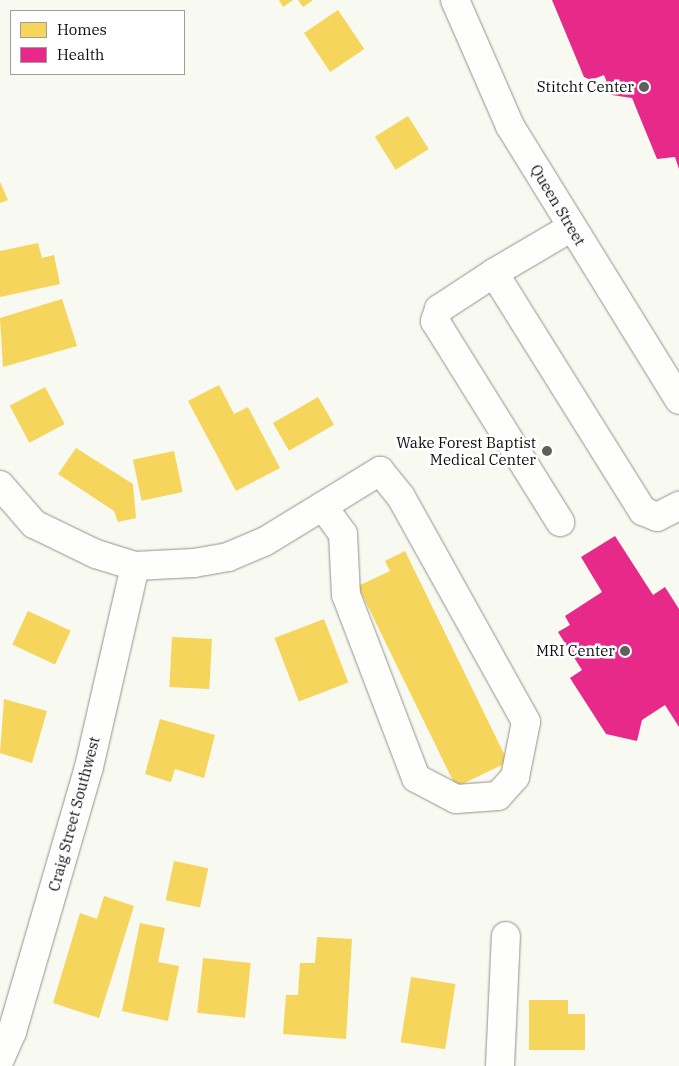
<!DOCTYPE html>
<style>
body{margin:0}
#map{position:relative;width:679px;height:1066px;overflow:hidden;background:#f8f9f0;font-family:"IBM Plex Serif",serif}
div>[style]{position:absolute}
.homes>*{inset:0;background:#f6d55c;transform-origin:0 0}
.health>*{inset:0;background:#e7298a}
.roads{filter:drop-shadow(0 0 1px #92938f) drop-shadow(0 0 1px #92938f)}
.minor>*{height:28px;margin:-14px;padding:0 14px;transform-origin:14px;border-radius:14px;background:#fefefd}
.dots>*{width:14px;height:14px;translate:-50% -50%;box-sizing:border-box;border:2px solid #fff;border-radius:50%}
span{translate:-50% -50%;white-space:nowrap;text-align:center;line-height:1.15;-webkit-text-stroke:5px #fff;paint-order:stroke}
.poi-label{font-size:15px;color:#0c0c0c}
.right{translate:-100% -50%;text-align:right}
.street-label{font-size:15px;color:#0c0c0c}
.legend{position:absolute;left:10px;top:10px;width:175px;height:65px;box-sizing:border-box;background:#fff;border:1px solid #9e9e9e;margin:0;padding:6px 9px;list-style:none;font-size:15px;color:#0c0c0c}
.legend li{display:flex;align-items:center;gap:10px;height:25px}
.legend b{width:25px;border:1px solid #9e9e9e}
</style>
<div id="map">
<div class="homes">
<i style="clip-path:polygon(279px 0,293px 0,283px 7px)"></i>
<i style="clip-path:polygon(298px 0,313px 0,303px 7px)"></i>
<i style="left:338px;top:10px;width:47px;height:41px;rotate:56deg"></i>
<i style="left:408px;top:116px;width:39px;height:39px;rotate:58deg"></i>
<i style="clip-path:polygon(0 182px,8px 200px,0 203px)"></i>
<i style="clip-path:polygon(38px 243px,42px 258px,54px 255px,60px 284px,0 297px,0 251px)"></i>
<i style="clip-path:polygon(62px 299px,77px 346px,3px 367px,0 318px)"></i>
<i style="clip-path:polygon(219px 385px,234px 414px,248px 407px,280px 468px,236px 491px,188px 401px)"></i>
<i style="left:45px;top:387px;width:42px;height:40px;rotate:62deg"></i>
<i style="left:318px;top:397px;width:32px;height:52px;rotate:60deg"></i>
<i style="clip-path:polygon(76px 448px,133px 484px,136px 518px,118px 522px,114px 511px,58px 474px)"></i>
<i style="left:174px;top:451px;width:42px;height:42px;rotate:78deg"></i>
<i style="clip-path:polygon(405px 551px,508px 762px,456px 787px,358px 586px,390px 571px,385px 561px)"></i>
<i style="left:28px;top:611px;width:47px;height:37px;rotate:25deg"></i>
<i style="left:324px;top:619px;width:68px;height:53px;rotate:69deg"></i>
<i style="left:172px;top:637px;width:40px;height:50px;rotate:3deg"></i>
<i style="clip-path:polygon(4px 699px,47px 711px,32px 763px,0 753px)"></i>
<i style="clip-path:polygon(160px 719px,215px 735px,204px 778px,175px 769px,171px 782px,145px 774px)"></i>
<i style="left:174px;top:861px;width:35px;height:40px;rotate:12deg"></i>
<i style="clip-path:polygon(104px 896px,134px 906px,99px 1018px,53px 1003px,80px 913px,97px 919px)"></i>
<i style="clip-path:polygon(140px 923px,165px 928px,158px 962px,179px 966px,168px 1021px,122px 1011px)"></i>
<i style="clip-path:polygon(317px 937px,352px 939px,346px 1039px,283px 1034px,286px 995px,298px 995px,300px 963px,315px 963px)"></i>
<i style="left:203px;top:958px;width:48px;height:55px;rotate:6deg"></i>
<i style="left:411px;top:977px;width:45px;height:66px;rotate:9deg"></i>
<i style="clip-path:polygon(529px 1000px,568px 1000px,568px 1014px,585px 1014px,585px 1050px,529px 1050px)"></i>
</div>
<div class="health">
<i style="clip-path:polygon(552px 0,679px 0,679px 169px,675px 157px,657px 159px,632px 98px,612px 95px,604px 75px,591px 80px,584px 77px)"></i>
<i style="clip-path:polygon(615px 536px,653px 595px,665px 587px,679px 609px,679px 727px,665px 705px,642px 720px,637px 741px,606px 734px,570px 678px,582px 670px,558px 632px,570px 625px,565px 616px,602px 592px,581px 557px)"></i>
</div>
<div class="roads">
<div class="minor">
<i style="left:455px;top:0;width:137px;rotate:66.4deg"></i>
<i style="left:510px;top:126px;width:322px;rotate:58.3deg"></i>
<i style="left:572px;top:227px;width:91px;rotate:149.5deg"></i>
<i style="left:494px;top:273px;width:281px;rotate:58deg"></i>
<i style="left:643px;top:511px;width:15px;rotate:23deg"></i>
<i style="left:657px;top:517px;width:25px;rotate:-27deg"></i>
<i style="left:494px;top:273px;width:66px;rotate:146.8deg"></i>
<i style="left:439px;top:309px;width:13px;rotate:108deg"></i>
<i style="left:435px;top:321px;width:237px;rotate:58.1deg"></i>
<i style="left:0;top:485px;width:52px;rotate:48.9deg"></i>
<i style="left:34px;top:524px;width:69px;rotate:25.8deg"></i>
<i style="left:96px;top:554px;width:41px;rotate:17.1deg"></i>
<i style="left:135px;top:566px;width:59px;rotate:-2.9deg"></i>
<i style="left:194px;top:563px;width:35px;rotate:-10deg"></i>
<i style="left:228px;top:557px;width:39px;rotate:-23deg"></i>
<i style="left:264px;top:542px;width:69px;rotate:-31.4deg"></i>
<i style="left:323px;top:506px;width:67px;rotate:-31.6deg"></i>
<i style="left:380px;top:471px;width:33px;rotate:51deg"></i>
<i style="left:401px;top:497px;width:257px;rotate:60.9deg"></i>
<i style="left:526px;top:722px;width:56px;rotate:101.3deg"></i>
<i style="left:515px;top:777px;width:25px;rotate:132deg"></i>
<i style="left:498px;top:796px;width:42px;rotate:175.9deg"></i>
<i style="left:456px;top:799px;width:45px;rotate:-152.3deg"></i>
<i style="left:416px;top:778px;width:196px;rotate:-110.9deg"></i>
<i style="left:346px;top:595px;width:61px;rotate:-92.8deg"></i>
<i style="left:343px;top:534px;width:34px;rotate:-126deg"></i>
<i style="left:0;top:1059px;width:30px;rotate:-66deg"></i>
<i style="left:12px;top:1032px;width:276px;rotate:-73.8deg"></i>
<i style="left:89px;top:767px;width:206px;rotate:-77.1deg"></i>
<i style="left:500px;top:1066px;width:130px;rotate:-87.4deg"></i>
</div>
</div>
<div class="dots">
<i style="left:644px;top:87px;background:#5f5f5c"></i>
<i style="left:547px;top:451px;background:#5f5f5c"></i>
<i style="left:625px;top:651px;background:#5f5f5c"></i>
</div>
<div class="poi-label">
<span class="right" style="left:634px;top:87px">Stitcht Center</span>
<span class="right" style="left:536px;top:451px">Wake Forest Baptist<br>Medical Center</span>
<span class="right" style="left:615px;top:651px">MRI Center</span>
</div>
<div class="street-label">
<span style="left:558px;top:205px;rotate:59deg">Queen Street</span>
<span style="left:74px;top:814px;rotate:-75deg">Craig Street Southwest</span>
</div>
<ul class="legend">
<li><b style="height:14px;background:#f6d55c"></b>Homes</li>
<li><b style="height:14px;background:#e7298a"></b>Health</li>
</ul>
</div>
